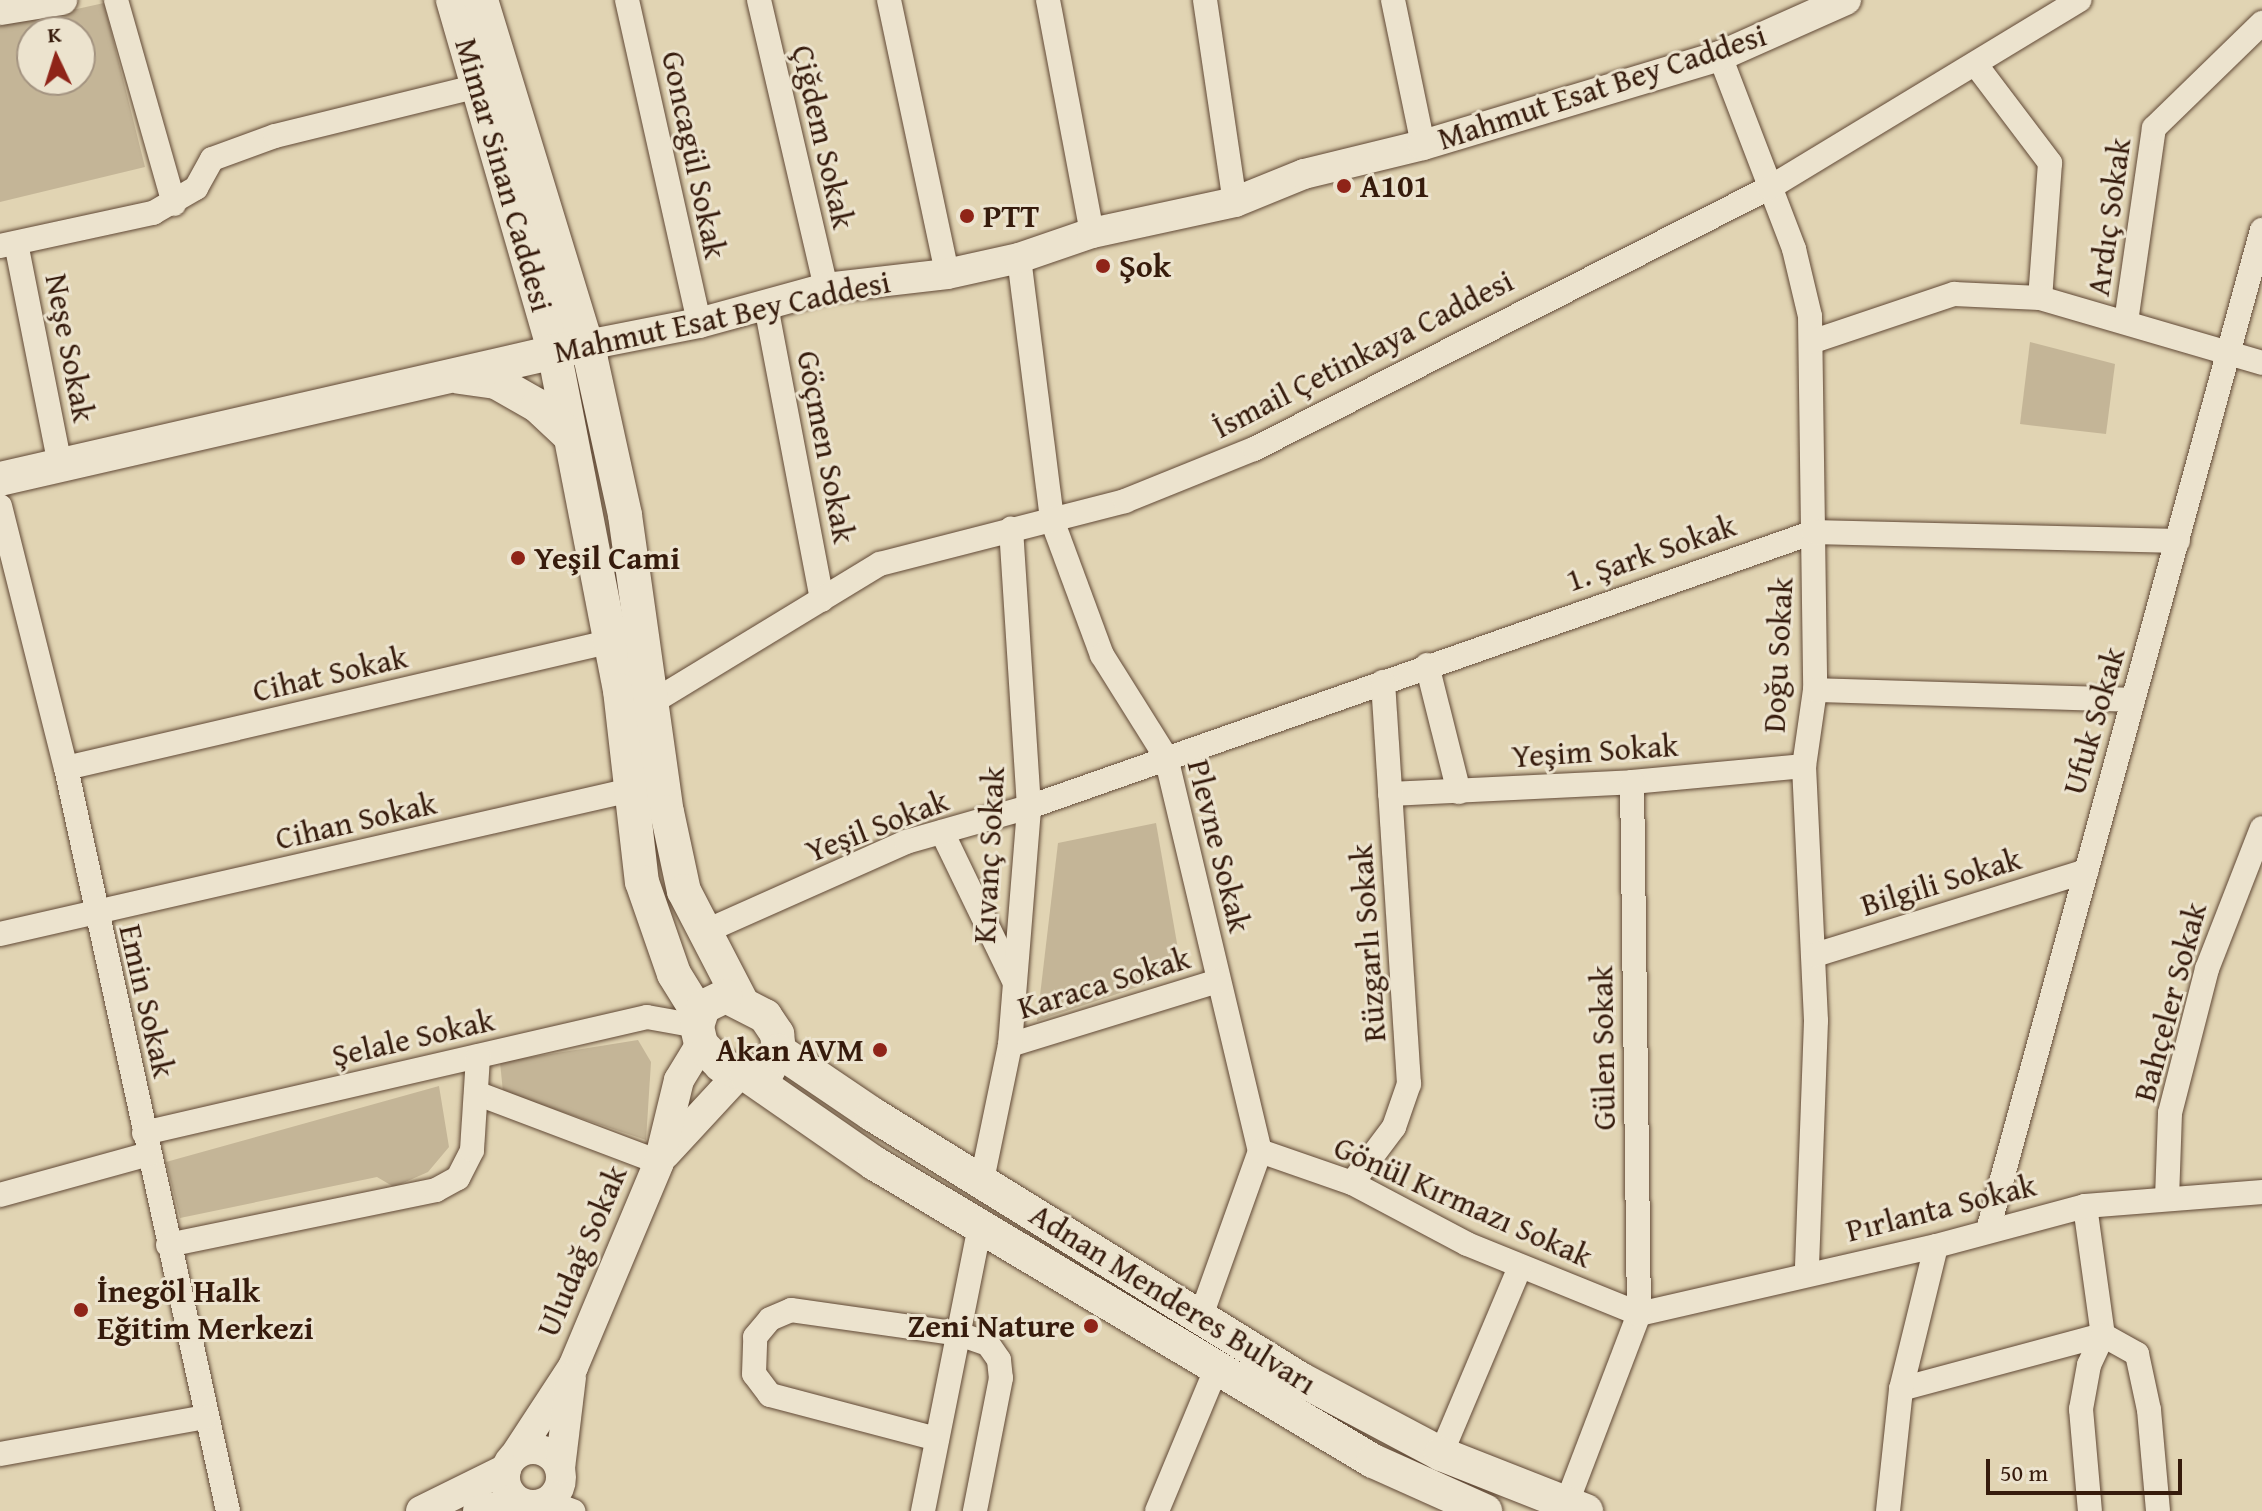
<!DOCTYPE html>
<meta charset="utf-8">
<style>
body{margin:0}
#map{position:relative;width:2262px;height:1511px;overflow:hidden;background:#e1d4b3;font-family:"Gentium Book Plus",serif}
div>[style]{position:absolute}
.green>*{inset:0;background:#c4b597}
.roads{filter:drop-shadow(0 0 2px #614936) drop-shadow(0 0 2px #614936)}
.minor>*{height:24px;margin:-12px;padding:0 12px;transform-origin:12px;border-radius:12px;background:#ece3ce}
.tertiary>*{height:30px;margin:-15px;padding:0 15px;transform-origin:15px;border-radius:15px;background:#ece3ce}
.tertiary>.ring{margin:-15px;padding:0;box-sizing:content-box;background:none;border:30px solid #ece3ce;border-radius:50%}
.secondary>*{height:34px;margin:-17px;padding:0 17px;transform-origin:17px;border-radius:17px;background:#ece3ce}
.dots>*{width:22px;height:22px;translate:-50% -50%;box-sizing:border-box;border:4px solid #ece3ce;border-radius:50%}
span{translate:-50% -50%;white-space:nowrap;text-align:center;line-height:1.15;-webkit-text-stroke:6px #ece3ce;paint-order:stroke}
.street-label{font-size:32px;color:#361b0c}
.poi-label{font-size:32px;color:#361b0c;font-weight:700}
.left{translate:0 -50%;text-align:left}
.right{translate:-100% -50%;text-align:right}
.north{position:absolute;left:16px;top:16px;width:80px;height:80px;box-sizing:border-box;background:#ece3ce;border:2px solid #a39380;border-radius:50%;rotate:356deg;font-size:22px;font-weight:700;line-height:32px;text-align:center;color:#361b0c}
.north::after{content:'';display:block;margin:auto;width:28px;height:36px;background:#8f2418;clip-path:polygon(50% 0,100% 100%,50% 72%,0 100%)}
.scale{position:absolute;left:1986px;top:1459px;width:196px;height:36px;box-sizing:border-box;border:4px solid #361b0c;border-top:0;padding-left:10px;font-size:24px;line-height:28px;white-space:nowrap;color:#361b0c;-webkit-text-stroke:6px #ece3ce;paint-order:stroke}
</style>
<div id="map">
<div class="green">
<i style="clip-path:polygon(evenodd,104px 3px,145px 167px,0 202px,0 26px,104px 3px,32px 32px,80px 32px,80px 80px,32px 80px,32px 32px)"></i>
<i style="clip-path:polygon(2030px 342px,2115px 364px,2106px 434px,2020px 424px)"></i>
<i style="clip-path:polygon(1156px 823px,1182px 972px,1037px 1021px,1058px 843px)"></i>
<i style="clip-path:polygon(638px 1040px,651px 1062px,646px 1140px,503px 1092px,500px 1062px)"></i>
<i style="clip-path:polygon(439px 1086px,449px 1147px,428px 1172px,394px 1187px,377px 1177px,180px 1218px,166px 1162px)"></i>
</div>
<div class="roads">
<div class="minor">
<i style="left:116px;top:0;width:212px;rotate:74.1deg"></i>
<i style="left:627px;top:0;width:331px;rotate:77.4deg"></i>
<i style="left:759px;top:0;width:296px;rotate:76.9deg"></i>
<i style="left:889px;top:0;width:280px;rotate:78deg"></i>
<i style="left:1048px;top:0;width:237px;rotate:79.3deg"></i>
<i style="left:1205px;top:0;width:204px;rotate:81.6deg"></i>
<i style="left:1393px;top:0;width:148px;rotate:78.3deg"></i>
<i style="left:1720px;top:56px;width:207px;rotate:69deg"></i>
<i style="left:1794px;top:249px;width:69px;rotate:76.6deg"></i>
<i style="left:1810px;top:316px;width:374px;rotate:89.2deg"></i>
<i style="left:1815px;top:690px;width:77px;rotate:98.2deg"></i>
<i style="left:1804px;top:766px;width:255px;rotate:87.3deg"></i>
<i style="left:1816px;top:1021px;width:251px;rotate:92.1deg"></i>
<i style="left:1976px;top:65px;width:123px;rotate:52.9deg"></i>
<i style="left:2050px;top:163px;width:135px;rotate:94.2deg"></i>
<i style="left:16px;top:243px;width:226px;rotate:78.8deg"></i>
<i style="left:0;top:246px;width:157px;rotate:-12.2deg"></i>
<i style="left:153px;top:213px;width:50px;rotate:-30.2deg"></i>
<i style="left:196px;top:188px;width:33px;rotate:-61deg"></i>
<i style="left:212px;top:159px;width:67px;rotate:-20.1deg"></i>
<i style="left:275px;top:136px;width:222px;rotate:-13.8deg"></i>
<i style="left:1019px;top:258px;width:264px;rotate:82.8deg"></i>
<i style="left:1052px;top:520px;width:144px;rotate:69.7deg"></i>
<i style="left:1102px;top:655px;width:120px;rotate:57.9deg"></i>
<i style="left:1166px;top:757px;width:405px;rotate:76.6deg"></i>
<i style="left:1260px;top:1151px;width:178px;rotate:109.7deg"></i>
<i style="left:766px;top:306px;width:299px;rotate:79.2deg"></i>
<i style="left:2126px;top:322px;width:196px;rotate:-81.8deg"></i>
<i style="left:2154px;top:128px;width:151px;rotate:-44.2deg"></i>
<i style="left:1811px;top:342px;width:151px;rotate:-18.6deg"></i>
<i style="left:1954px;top:294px;width:86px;rotate:2.7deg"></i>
<i style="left:2040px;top:298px;width:231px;rotate:16.3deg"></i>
<i style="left:0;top:506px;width:270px;rotate:75.9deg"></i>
<i style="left:66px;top:768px;width:760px;rotate:77.7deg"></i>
<i style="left:1427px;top:665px;width:131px;rotate:75.9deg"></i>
<i style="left:1815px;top:690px;width:318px;rotate:1.8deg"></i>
<i style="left:651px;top:703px;width:268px;rotate:-31.3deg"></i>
<i style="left:880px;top:564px;width:253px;rotate:-14.4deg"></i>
<i style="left:1125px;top:501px;width:139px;rotate:-22deg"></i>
<i style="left:1254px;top:449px;width:577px;rotate:-26.88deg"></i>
<i style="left:1769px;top:188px;width:363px;rotate:-31.2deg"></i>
<i style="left:66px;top:768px;width:556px;rotate:-13.09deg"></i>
<i style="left:1390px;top:794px;width:242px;rotate:-2.8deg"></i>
<i style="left:1632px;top:782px;width:173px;rotate:-5.3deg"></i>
<i style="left:942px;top:832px;width:165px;rotate:64.2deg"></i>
<i style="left:704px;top:932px;width:221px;rotate:-24deg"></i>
<i style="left:906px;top:842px;width:128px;rotate:-15.9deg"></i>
<i style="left:1029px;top:807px;width:832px;rotate:-19.31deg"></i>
<i style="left:1814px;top:532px;width:364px;rotate:1.4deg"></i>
<i style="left:0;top:934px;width:647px;rotate:-12.86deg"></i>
<i style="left:1815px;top:955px;width:284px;rotate:-17.2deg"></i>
<i style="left:1010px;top:1045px;width:218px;rotate:-17.1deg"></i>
<i style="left:476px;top:1093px;width:196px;rotate:20.7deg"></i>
<i style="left:144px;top:1133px;width:516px;rotate:-12.99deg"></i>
<i style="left:647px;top:1017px;width:51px;rotate:10.2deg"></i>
<i style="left:1260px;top:1151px;width:97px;rotate:19.2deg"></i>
<i style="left:1352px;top:1183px;width:130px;rotate:27.9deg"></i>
<i style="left:1467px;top:1244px;width:186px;rotate:22.1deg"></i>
<i style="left:982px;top:1180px;width:138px;rotate:-78.3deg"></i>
<i style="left:1010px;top:1045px;width:239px;rotate:-85.4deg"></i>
<i style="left:1029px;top:807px;width:279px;rotate:-93.7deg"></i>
<i style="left:1352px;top:1183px;width:70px;rotate:-53.1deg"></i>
<i style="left:1394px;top:1127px;width:46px;rotate:-70.8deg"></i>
<i style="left:1409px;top:1084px;width:403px;rotate:-93.7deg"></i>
<i style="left:0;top:1195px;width:155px;rotate:-15.4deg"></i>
<i style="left:2167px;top:1199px;width:86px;rotate:-88deg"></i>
<i style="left:2170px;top:1113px;width:149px;rotate:-75.6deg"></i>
<i style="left:2207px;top:969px;width:151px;rotate:-68.7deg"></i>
<i style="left:2085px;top:1206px;width:130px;rotate:82.1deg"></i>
<i style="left:2103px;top:1335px;width:33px;rotate:115deg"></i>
<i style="left:2089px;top:1365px;width:45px;rotate:100.3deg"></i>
<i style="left:2081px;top:1409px;width:102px;rotate:85deg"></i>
<i style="left:1988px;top:1230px;width:1037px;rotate:-74.68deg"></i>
<i style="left:168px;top:1245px;width:274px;rotate:-11.6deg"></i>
<i style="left:436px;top:1190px;width:25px;rotate:-29deg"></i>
<i style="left:458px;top:1178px;width:31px;rotate:-63deg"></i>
<i style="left:472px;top:1150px;width:94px;rotate:-86.3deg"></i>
<i style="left:1639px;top:1314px;width:305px;rotate:-12.9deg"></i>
<i style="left:1936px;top:1246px;width:154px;rotate:-15deg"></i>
<i style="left:2085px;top:1206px;width:178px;rotate:-4.5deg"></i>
<i style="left:1901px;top:1389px;width:209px;rotate:-15deg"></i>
<i style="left:2103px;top:1335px;width:39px;rotate:29deg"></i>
<i style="left:2137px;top:1354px;width:57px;rotate:77.9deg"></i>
<i style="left:2149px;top:1410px;width:101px;rotate:84.9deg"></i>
<i style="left:937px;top:1439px;width:173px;rotate:-165.2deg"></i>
<i style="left:770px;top:1395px;width:26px;rotate:-127deg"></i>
<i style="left:754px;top:1374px;width:37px;rotate:-88deg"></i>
<i style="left:755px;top:1337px;width:23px;rotate:-50deg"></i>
<i style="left:770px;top:1319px;width:23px;rotate:-23deg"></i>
<i style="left:791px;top:1310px;width:170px;rotate:8.1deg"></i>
<i style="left:959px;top:1334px;width:31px;rotate:19deg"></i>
<i style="left:988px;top:1344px;width:19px;rotate:55deg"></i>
<i style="left:999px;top:1360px;width:18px;rotate:84deg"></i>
<i style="left:1001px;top:1378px;width:136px;rotate:101.1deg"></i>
<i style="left:0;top:1454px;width:208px;rotate:-10.2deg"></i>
<i style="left:1441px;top:1454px;width:203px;rotate:-67.1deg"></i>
<i style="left:548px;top:1502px;width:27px;rotate:20deg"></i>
<i style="left:1566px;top:1505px;width:204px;rotate:-69.1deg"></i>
<i style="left:1639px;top:1314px;width:532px;rotate:-90.75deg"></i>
<i style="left:923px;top:1511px;width:292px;rotate:-78.7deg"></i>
<i style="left:1157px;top:1511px;width:156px;rotate:-67.4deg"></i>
<i style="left:1888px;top:1511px;width:123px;rotate:-83.9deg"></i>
<i style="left:1901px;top:1389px;width:147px;rotate:-76.2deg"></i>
</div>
<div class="tertiary">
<i style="left:0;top:10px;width:63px;rotate:-9.2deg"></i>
<i style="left:587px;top:345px;width:114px;rotate:-11.1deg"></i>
<i style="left:699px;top:323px;width:132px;rotate:-15.4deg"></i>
<i style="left:826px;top:288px;width:122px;rotate:-6.6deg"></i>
<i style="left:947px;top:274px;width:74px;rotate:-12.5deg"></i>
<i style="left:1019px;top:258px;width:77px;rotate:-18.9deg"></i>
<i style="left:1092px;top:233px;width:146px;rotate:-12.2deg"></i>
<i style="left:1235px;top:202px;width:74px;rotate:-22.1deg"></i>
<i style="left:1304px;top:174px;width:122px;rotate:-13.7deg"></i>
<i style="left:1423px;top:145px;width:310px;rotate:-16.7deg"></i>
<i style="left:1720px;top:56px;width:138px;rotate:-24deg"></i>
<i style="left:665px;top:1154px;width:110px;rotate:-47.2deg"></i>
<i class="ring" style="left:505px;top:1449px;width:26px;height:26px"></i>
<i style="left:516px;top:1454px;width:104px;rotate:-56.8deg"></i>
<i style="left:573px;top:1367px;width:222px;rotate:-67.2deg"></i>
<i style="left:659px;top:1162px;width:84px;rotate:-76.3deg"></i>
<i style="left:679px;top:1080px;width:42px;rotate:-58.6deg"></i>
<i style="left:560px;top:1468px;width:92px;rotate:-83.1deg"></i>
<i style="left:421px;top:1511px;width:95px;rotate:-26.3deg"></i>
<i style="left:478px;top:1511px;width:42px;rotate:-12.4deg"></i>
</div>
<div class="secondary">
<i style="left:453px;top:0;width:365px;rotate:73.9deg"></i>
<i style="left:554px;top:351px;width:345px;rotate:79deg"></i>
<i style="left:620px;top:690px;width:193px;rotate:83.5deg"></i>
<i style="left:642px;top:882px;width:97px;rotate:70.8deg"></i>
<i style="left:674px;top:974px;width:49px;rotate:58.2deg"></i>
<i style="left:481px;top:0;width:376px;rotate:73deg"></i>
<i style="left:591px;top:360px;width:159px;rotate:77.6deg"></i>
<i style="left:625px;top:515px;width:300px;rotate:82deg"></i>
<i style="left:667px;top:812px;width:81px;rotate:77.9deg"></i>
<i style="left:684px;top:891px;width:122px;rotate:62.6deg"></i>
<i style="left:460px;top:377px;width:36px;rotate:8deg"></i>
<i style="left:496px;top:382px;width:48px;rotate:29.7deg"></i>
<i style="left:538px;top:406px;width:44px;rotate:43.2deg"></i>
<i style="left:0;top:479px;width:592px;rotate:-12.89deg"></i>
<i style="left:726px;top:996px;width:44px;rotate:27.1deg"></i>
<i style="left:765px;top:1016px;width:22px;rotate:56deg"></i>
<i style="left:777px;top:1034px;width:17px;rotate:83deg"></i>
<i style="left:779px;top:1051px;width:22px;rotate:120deg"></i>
<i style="left:768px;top:1070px;width:28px;rotate:174deg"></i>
<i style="left:740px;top:1073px;width:21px;rotate:-157deg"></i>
<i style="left:721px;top:1065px;width:29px;rotate:-134deg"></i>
<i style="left:701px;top:1044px;width:18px;rotate:-103deg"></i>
<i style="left:697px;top:1026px;width:20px;rotate:-72deg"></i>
<i style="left:703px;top:1007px;width:25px;rotate:-26deg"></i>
<i style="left:779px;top:1051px;width:112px;rotate:34.1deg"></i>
<i style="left:872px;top:1114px;width:503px;rotate:31.76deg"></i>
<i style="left:1300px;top:1379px;width:160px;rotate:28deg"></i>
<i style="left:1441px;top:1454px;width:156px;rotate:21.5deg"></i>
<i style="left:747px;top:1075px;width:155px;rotate:34.7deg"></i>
<i style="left:874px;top:1163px;width:581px;rotate:30.85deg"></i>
<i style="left:1373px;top:1461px;width:123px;rotate:24.1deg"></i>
</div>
</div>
<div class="dots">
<i style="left:1344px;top:186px;background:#8f2418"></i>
<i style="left:967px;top:216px;background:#8f2418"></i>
<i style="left:1103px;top:266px;background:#8f2418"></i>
<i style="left:518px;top:558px;background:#8f2418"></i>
<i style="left:880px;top:1050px;background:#8f2418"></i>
<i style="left:81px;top:1310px;background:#8f2418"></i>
<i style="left:1091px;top:1326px;background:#8f2418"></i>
</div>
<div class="street-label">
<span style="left:1602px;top:87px;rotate:-18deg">Mahmut Esat Bey Caddesi</span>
<span style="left:823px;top:137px;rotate:77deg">Çiğdem Sokak</span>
<span style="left:694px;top:155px;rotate:78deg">Goncagül Sokak</span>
<span style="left:504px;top:175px;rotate:74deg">Mimar Sinan Caddesi</span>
<span style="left:2109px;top:217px;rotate:-82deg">Ardıç Sokak</span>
<span style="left:722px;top:317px;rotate:-12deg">Mahmut Esat Bey Caddesi</span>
<span style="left:70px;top:348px;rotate:79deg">Neşe Sokak</span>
<span style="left:1363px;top:354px;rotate:-27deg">İsmail Çetinkaya Caddesi</span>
<span style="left:826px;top:447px;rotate:79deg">Göçmen Sokak</span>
<span style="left:1651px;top:553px;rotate:-19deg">1. Şark Sokak</span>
<span style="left:1778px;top:655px;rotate:-87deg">Doğu Sokak</span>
<span style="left:330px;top:674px;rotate:-13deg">Cihat Sokak</span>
<span style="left:2094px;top:721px;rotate:-74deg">Ufuk Sokak</span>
<span style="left:1595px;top:751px;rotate:-4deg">Yeşim Sokak</span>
<span style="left:356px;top:821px;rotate:-13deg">Cihan Sokak</span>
<span style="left:877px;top:826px;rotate:-21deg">Yeşil Sokak</span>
<span style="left:1219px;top:846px;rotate:76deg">Plevne Sokak</span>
<span style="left:989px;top:855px;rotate:-87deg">Kıvanç Sokak</span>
<span style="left:1941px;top:882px;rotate:-17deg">Bilgili Sokak</span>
<span style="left:1368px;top:943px;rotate:-94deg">Rüzgarlı Sokak</span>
<span style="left:1104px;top:983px;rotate:-17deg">Karaca Sokak</span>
<span style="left:147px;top:1001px;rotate:77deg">Emin Sokak</span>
<span style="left:2170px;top:1002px;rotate:-75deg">Bahçeler Sokak</span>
<span style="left:413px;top:1038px;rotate:-13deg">Şelale Sokak</span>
<span style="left:1603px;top:1048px;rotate:-91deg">Gülen Sokak</span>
<span style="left:1463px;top:1202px;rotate:24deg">Gönül Kırmazı Sokak</span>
<span style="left:1941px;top:1208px;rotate:-14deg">Pırlanta Sokak</span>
<span style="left:582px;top:1251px;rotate:-67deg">Uludağ Sokak</span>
<span style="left:1173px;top:1299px;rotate:32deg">Adnan Menderes Bulvarı</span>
</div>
<div class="poi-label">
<span class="left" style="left:1360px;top:186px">A101</span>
<span class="left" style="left:983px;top:216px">PTT</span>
<span class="left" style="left:1119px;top:266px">Şok</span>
<span class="left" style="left:534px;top:558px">Yeşil Cami</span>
<span class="right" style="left:864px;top:1050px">Akan AVM</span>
<span class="left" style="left:97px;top:1310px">İnegöl Halk<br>Eğitim Merkezi</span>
<span class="right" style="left:1075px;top:1326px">Zeni Nature</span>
</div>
<div class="north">K</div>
<div class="scale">50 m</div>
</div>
